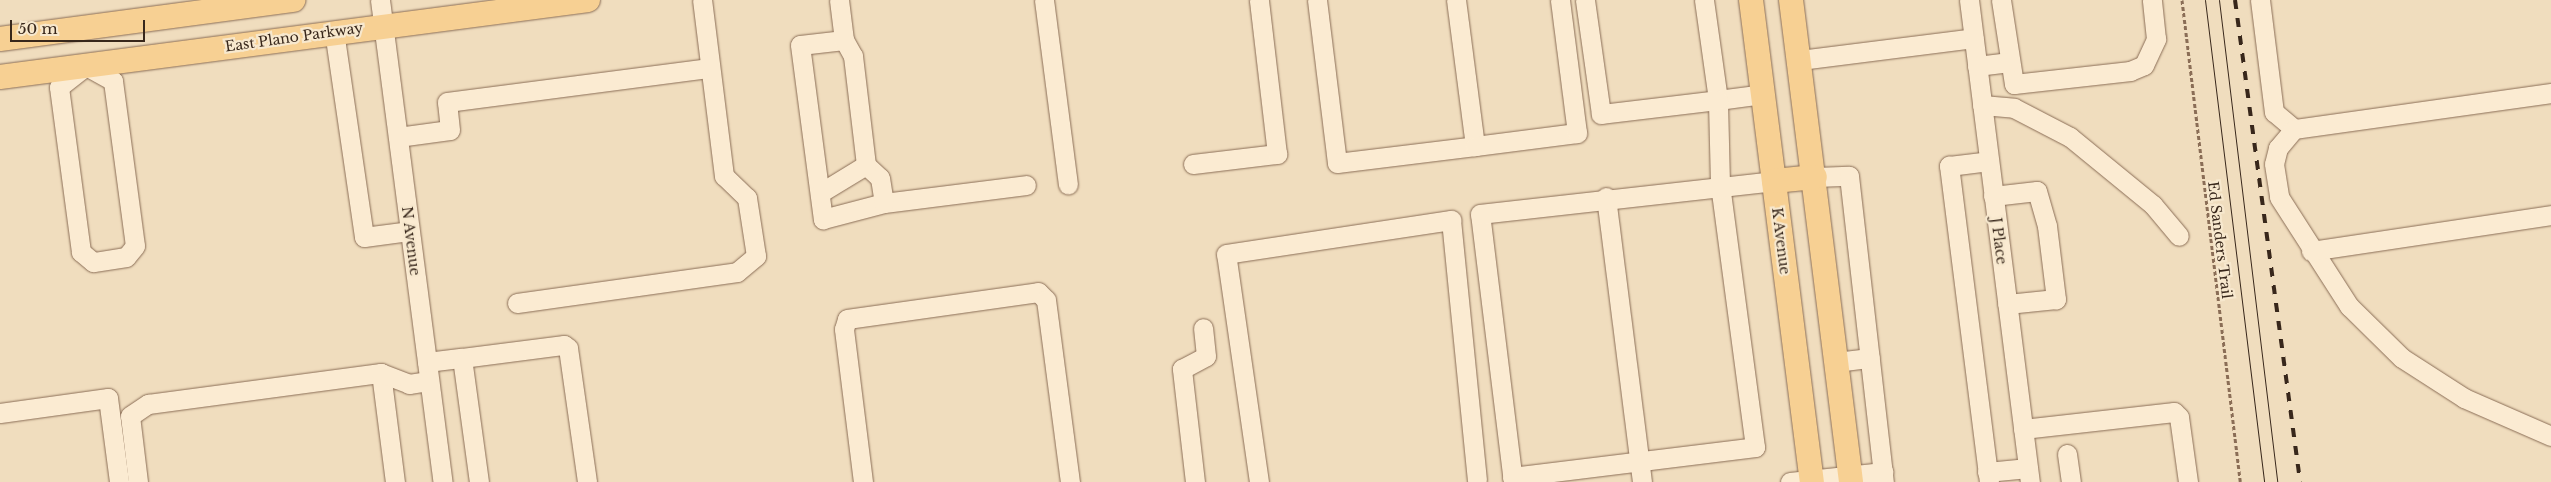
<!DOCTYPE html>
<style>
body{margin:0}
#map{position:relative;width:2551px;height:482px;overflow:hidden;background:#f0ddbe;font-family:"Libre Baskerville",serif}
div>[style]{position:absolute}
.path>*{height:3px;margin-top:-1.5px;transform-origin:0;background:repeating-linear-gradient(90deg,#8a6d56 0 4px,transparent 0 6.5px)}
.roads{filter:drop-shadow(0 0 1px #8a6d56) drop-shadow(0 0 1px #8a6d56)}
.minor>*{height:19px;margin:-9.5px;padding:0 9.5px;transform-origin:9.5px;border-radius:9.5px;background:#fbebd2}
.major>*{height:24px;margin:-12px;padding:0 12px;transform-origin:12px;border-radius:12px;background:#f7d093}
.tram>*{height:1px;margin:-0.5px;padding:0 0.5px;transform-origin:0.5px;border-radius:0.5px;background:#38271b}
.rail>*{height:4px;margin-top:-2px;transform-origin:0;background:repeating-linear-gradient(90deg,#38271b 0 9px,transparent 0 18px)}
span{translate:-50% -50%;white-space:nowrap;text-align:center;line-height:1.15;-webkit-text-stroke:4.5px #f7e8ce;paint-order:stroke}
.street-label{font-size:14px;color:#38271b}
.scale{position:absolute;left:10px;top:20px;width:135px;height:22px;box-sizing:border-box;border:2px solid #38271b;border-top:0;padding-left:6px;font-size:15px;line-height:18px;white-space:nowrap;color:#38271b;-webkit-text-stroke:4px #f7e8ce;paint-order:stroke}
</style>
<div id="map">
<div class="path">
<i style="left:2182px;top:0;width:485px;rotate:83.1deg"></i>
</div>
<div class="roads">
<div class="minor">
<i style="left:380px;top:0;width:486px;rotate:82.6deg"></i>
<i style="left:1044px;top:0;width:186px;rotate:82.6deg"></i>
<i style="left:1317px;top:0;width:164px;rotate:83deg"></i>
<i style="left:1337px;top:163px;width:139px;rotate:-7deg"></i>
<i style="left:1475px;top:146px;width:147px;rotate:-97.4deg"></i>
<i style="left:1704px;top:0;width:101px;rotate:82deg"></i>
<i style="left:1718px;top:100px;width:45px;rotate:-7.6deg"></i>
<i style="left:1969px;top:0;width:486px;rotate:82.8deg"></i>
<i style="left:2001px;top:0;width:85px;rotate:81.2deg"></i>
<i style="left:2014px;top:84px;width:117px;rotate:-6.4deg"></i>
<i style="left:2130px;top:71px;width:15px;rotate:-23deg"></i>
<i style="left:2144px;top:65px;width:29px;rotate:-65deg"></i>
<i style="left:2156px;top:39px;width:39px;rotate:-96deg"></i>
<i style="left:2260px;top:0;width:113px;rotate:82.9deg"></i>
<i style="left:2274px;top:112px;width:26px;rotate:40deg"></i>
<i style="left:334px;top:31px;width:208px;rotate:81.7deg"></i>
<i style="left:364px;top:237px;width:45px;rotate:-7.6deg"></i>
<i style="left:844px;top:40px;width:44px;rotate:173.5deg"></i>
<i style="left:800px;top:45px;width:176px;rotate:82.5deg"></i>
<i style="left:823px;top:219px;width:63px;rotate:-14.7deg"></i>
<i style="left:884px;top:203px;width:143px;rotate:-7.2deg"></i>
<i style="left:1800px;top:60px;width:175px;rotate:-7.2deg"></i>
<i style="left:86px;top:66px;width:31px;rotate:29deg"></i>
<i style="left:113px;top:81px;width:166px;rotate:82.4deg"></i>
<i style="left:135px;top:246px;width:14px;rotate:129deg"></i>
<i style="left:126px;top:257px;width:33px;rotate:171deg"></i>
<i style="left:93px;top:262px;width:16px;rotate:-140deg"></i>
<i style="left:81px;top:252px;width:166px;rotate:-97.6deg"></i>
<i style="left:59px;top:87px;width:34px;rotate:-38deg"></i>
<i style="left:1977px;top:66px;width:33px;rotate:-7deg"></i>
<i style="left:2551px;top:93px;width:260px;rotate:172deg"></i>
<i style="left:2294px;top:129px;width:25px;rotate:130deg"></i>
<i style="left:2278px;top:148px;width:16px;rotate:104deg"></i>
<i style="left:2274px;top:164px;width:33px;rotate:81deg"></i>
<i style="left:2279px;top:197px;width:130px;rotate:57.3deg"></i>
<i style="left:2349px;top:306px;width:74px;rotate:44.5deg"></i>
<i style="left:2402px;top:358px;width:74px;rotate:32.8deg"></i>
<i style="left:2464px;top:398px;width:95px;rotate:23.6deg"></i>
<i style="left:1982px;top:105px;width:32px;rotate:5deg"></i>
<i style="left:2014px;top:108px;width:63px;rotate:27.4deg"></i>
<i style="left:2070px;top:137px;width:107px;rotate:39.3deg"></i>
<i style="left:2153px;top:205px;width:40px;rotate:50deg"></i>
<i style="left:398px;top:137px;width:52px;rotate:-7.7deg"></i>
<i style="left:450px;top:130px;width:28px;rotate:-96deg"></i>
<i style="left:447px;top:102px;width:265px;rotate:-7.4deg"></i>
<i style="left:1475px;top:146px;width:103px;rotate:-7.3deg"></i>
<i style="left:1577px;top:133px;width:134px;rotate:-97.3deg"></i>
<i style="left:1193px;top:164px;width:85px;rotate:-6.8deg"></i>
<i style="left:1277px;top:154px;width:155px;rotate:-96.7deg"></i>
<i style="left:866px;top:165px;width:19px;rotate:43deg"></i>
<i style="left:880px;top:178px;width:25px;rotate:81deg"></i>
<i style="left:1815px;top:177px;width:34px;rotate:-2deg"></i>
<i style="left:1849px;top:176px;width:308px;rotate:83.5deg"></i>
<i style="left:820px;top:193px;width:54px;rotate:-31.3deg"></i>
<i style="left:866px;top:165px;width:110px;rotate:-96.8deg"></i>
<i style="left:853px;top:56px;width:18px;rotate:-119deg"></i>
<i style="left:844px;top:40px;width:40px;rotate:-97.1deg"></i>
<i style="left:1993px;top:196px;width:44px;rotate:-6.5deg"></i>
<i style="left:2037px;top:191px;width:36px;rotate:74deg"></i>
<i style="left:2047px;top:226px;width:74px;rotate:83deg"></i>
<i style="left:2056px;top:299px;width:49px;rotate:174.2deg"></i>
<i style="left:1606px;top:197px;width:287px;rotate:82.8deg"></i>
<i style="left:2311px;top:251px;width:243px;rotate:-8.5deg"></i>
<i style="left:517px;top:303px;width:222px;rotate:-8deg"></i>
<i style="left:737px;top:272px;width:25px;rotate:-40deg"></i>
<i style="left:756px;top:256px;width:59px;rotate:-98.8deg"></i>
<i style="left:747px;top:198px;width:32px;rotate:-136deg"></i>
<i style="left:724px;top:176px;width:177px;rotate:-97.1deg"></i>
<i style="left:462px;top:358px;width:103px;rotate:-7.3deg"></i>
<i style="left:564px;top:345px;width:5px;rotate:37deg"></i>
<i style="left:568px;top:348px;width:135px;rotate:81.9deg"></i>
<i style="left:427px;top:362px;width:35px;rotate:-7deg"></i>
<i style="left:462px;top:358px;width:125px;rotate:82.2deg"></i>
<i style="left:1836px;top:362px;width:34px;rotate:-7deg"></i>
<i style="left:381px;top:373px;width:110px;rotate:82.7deg"></i>
<i style="left:0;top:413px;width:109px;rotate:-7.9deg"></i>
<i style="left:108px;top:398px;width:85px;rotate:82.5deg"></i>
<i style="left:2023px;top:429px;width:152px;rotate:-6.4deg"></i>
<i style="left:2174px;top:412px;width:7px;rotate:45deg"></i>
<i style="left:2179px;top:417px;width:66px;rotate:82.1deg"></i>
<i style="left:2067px;top:454px;width:28px;rotate:82deg"></i>
<i style="left:1987px;top:472px;width:41px;rotate:-5.6deg"></i>
<i style="left:1512px;top:477px;width:245px;rotate:-7deg"></i>
<i style="left:1755px;top:447px;width:265px;rotate:-97.6deg"></i>
<i style="left:1720px;top:184px;width:84px;rotate:-91.4deg"></i>
<i style="left:1718px;top:100px;width:118px;rotate:173.2deg"></i>
<i style="left:1601px;top:114px;width:115px;rotate:-98deg"></i>
<i style="left:138px;top:482px;width:66px;rotate:-96.9deg"></i>
<i style="left:130px;top:416px;width:22px;rotate:-34deg"></i>
<i style="left:148px;top:404px;width:235px;rotate:-7.6deg"></i>
<i style="left:381px;top:373px;width:30px;rotate:21deg"></i>
<i style="left:409px;top:384px;width:20px;rotate:-9deg"></i>
<i style="left:863px;top:482px;width:154px;rotate:-97.1deg"></i>
<i style="left:844px;top:329px;width:10px;rotate:-73deg"></i>
<i style="left:847px;top:319px;width:193px;rotate:-8deg"></i>
<i style="left:1038px;top:292px;width:11px;rotate:45deg"></i>
<i style="left:1046px;top:300px;width:184px;rotate:82.5deg"></i>
<i style="left:1195px;top:482px;width:114px;rotate:-96.6deg"></i>
<i style="left:1182px;top:369px;width:27px;rotate:-28deg"></i>
<i style="left:1206px;top:356px;width:28px;rotate:-96deg"></i>
<i style="left:1259px;top:482px;width:230px;rotate:-98.2deg"></i>
<i style="left:1226px;top:254px;width:228px;rotate:-8.6deg"></i>
<i style="left:1451px;top:220px;width:261px;rotate:84.3deg"></i>
<i style="left:1513px;top:482px;width:270px;rotate:-97deg"></i>
<i style="left:1480px;top:214px;width:296px;rotate:-6.4deg"></i>
<i style="left:1790px;top:482px;width:94px;rotate:-6.1deg"></i>
<i style="left:1989px;top:482px;width:319px;rotate:-97.2deg"></i>
<i style="left:1949px;top:166px;width:40px;rotate:-7.1deg"></i>
</div>
<div class="major">
<i style="left:1751px;top:0;width:486px;rotate:82.8deg"></i>
<i style="left:1791px;top:0;width:486px;rotate:82.9deg"></i>
<i style="left:0;top:39px;width:296px;rotate:-7.6deg"></i>
<i style="left:0;top:77px;width:593px;rotate:-7.46deg"></i>
<i style="left:1774px;top:181px;width:41px;rotate:-5.6deg"></i>
</div>
</div>
<div class="tram">
<i style="left:2205px;top:0;width:486px;rotate:83deg"></i>
<i style="left:2219px;top:0;width:485px;rotate:83.1deg"></i>
</div>
<div class="rail">
<i style="left:2235px;top:0;width:486px;rotate:82.3deg"></i>
</div>
<div class="street-label">
<span style="left:294px;top:37px;rotate:-8deg">East Plano Parkway</span>
<span style="left:2220px;top:240px;rotate:83deg">Ed Sanders Trail</span>
<span style="left:411px;top:241px;rotate:83deg">N Avenue</span>
<span style="left:1781px;top:241px;rotate:83deg">K Avenue</span>
<span style="left:1999px;top:241px;rotate:83deg">J Place</span>
</div>
<div class="scale">50 m</div>
</div>
